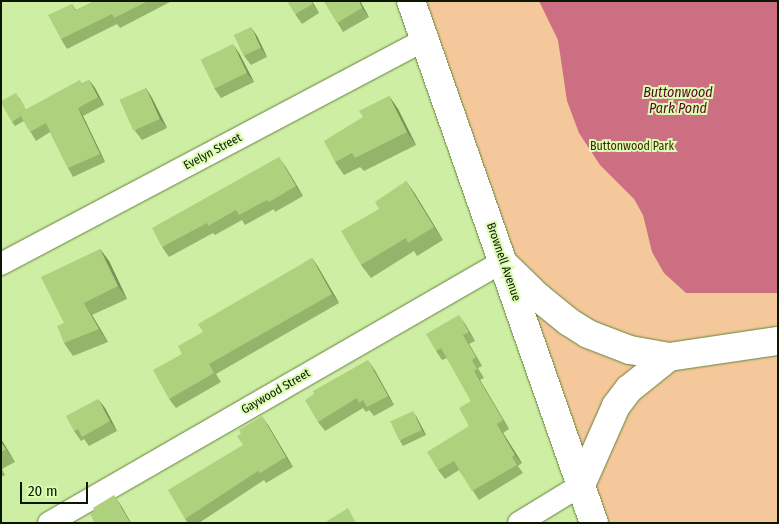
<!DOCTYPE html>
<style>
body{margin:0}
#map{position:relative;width:779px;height:524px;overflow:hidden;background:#ceeea4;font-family:"Fira Sans Condensed",sans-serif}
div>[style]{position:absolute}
.green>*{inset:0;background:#f4c89a}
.water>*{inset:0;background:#cc6f83}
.roads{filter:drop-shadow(0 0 1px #65813b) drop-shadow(0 0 1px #65813b)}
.minor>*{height:22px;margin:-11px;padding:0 11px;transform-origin:11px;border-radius:11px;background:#fff}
.tertiary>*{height:28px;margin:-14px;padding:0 14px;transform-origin:14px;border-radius:14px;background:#fff}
.secondary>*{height:28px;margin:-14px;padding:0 14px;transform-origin:14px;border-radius:14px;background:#fff}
.wall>*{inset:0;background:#95b46b}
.shaded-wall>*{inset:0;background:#799257}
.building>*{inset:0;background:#add17c;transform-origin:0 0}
span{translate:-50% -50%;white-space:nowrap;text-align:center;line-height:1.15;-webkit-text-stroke:4px #dbfcb1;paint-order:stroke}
.park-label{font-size:12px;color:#412706}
.street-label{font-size:12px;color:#0c1700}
.water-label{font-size:14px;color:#5b0324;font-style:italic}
.frame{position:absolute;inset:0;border:2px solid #0c1700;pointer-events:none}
.scale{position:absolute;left:20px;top:482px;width:68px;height:22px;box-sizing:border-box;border:2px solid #0c1700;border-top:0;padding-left:6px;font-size:15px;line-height:18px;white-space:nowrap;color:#0c1700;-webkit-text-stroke:4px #dbfcb1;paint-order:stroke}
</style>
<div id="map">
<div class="green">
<i style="clip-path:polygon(426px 1px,778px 1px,778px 523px,609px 523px)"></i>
</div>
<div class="water">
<i style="clip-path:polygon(539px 1px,778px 1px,778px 293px,686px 293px,664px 273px,652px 252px,643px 215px,634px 199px,600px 165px,579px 133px,567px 101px,558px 40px)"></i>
</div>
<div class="roads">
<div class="minor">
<i style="left:1px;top:264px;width:479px;rotate:-27.9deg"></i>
<i style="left:49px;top:523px;width:523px;rotate:-29.95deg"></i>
<i style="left:519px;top:523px;width:73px;rotate:-31.5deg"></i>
</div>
<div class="tertiary">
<i style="left:502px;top:262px;width:50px;rotate:44.2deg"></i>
<i style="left:538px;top:297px;width:40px;rotate:39deg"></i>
<i style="left:569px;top:322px;width:22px;rotate:32deg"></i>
<i style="left:588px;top:334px;width:45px;rotate:20.9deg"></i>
<i style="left:630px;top:350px;width:40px;rotate:10deg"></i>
<i style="left:669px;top:357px;width:110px;rotate:-8.4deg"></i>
<i style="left:581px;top:485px;width:86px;rotate:-66.1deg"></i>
<i style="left:616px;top:406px;width:21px;rotate:-53deg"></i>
<i style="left:629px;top:389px;width:51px;rotate:-38.7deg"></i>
</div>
<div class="secondary">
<i style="left:411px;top:1px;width:553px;rotate:70.68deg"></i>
</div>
</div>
<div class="wall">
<i style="clip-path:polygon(95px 1px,172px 1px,120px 28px,117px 24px,67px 49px,61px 39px,72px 4px,76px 10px)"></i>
<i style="clip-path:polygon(312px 1px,319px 13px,302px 24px,295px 14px)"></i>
<i style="clip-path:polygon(324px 1px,365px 1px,361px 3px,369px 17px,343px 32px)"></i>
<i style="clip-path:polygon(257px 36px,267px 57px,251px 65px,244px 56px)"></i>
<i style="clip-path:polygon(239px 53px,254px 82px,221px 98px,214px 88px)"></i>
<i style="clip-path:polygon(89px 80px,95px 88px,104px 105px,83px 116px,105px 162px,73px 177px,68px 168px,50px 132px,36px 141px,24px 121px,15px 126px,12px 122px,19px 97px,26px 110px)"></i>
<i style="clip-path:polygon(146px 88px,152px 98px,167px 128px,142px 140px,135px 131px)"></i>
<i style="clip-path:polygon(389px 96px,398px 109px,416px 145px,364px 171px,360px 167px,344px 175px,335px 162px,363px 117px)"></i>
<i style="clip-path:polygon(285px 166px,303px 196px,275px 212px,274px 209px,245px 225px,242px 220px,215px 235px,213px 233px,169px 257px,162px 247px)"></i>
<i style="clip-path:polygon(406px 181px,415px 194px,443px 240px,417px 256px,414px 251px,371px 278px,361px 265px,379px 209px)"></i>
<i style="clip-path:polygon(100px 249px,109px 261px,127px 299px,92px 315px,108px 342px,73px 356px,64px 343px)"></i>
<i style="clip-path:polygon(312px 258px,318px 267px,339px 303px,216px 374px,221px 382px,176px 408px,169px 399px,182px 354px,203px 332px)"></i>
<i style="clip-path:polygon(465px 324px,475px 341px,469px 344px,482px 366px,478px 368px,484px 378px,480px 380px,509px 429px,503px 433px,522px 463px,518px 466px,523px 473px,479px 500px,459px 470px,445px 479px,438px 470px,469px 426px,471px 401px,447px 358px,442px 360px,436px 351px)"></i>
<i style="clip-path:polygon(374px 369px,394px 405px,374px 416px,369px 410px,366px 412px,363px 408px,325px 431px,318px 422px)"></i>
<i style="clip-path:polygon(105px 408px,117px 431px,89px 446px,84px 439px,81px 441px,74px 431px)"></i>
<i style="clip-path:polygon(416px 416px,426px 435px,403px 446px,400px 441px)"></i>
<i style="clip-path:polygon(268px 425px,293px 467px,266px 483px,264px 480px,199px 523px,188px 523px,185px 519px,243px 445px)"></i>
<i style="clip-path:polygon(1px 439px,15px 462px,2px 469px,5px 475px,1px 477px)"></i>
</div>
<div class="shaded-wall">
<i style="clip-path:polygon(311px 1px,312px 1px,319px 13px)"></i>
<i style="clip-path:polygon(359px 1px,361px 3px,369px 17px,362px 8px)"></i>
<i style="clip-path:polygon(251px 27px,257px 36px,267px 57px,261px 48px)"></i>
<i style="clip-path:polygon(233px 44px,239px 53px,254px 82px,247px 73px)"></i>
<i style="clip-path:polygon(89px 80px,95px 88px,104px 105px,98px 97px)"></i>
<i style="clip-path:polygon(146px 88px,152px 98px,167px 128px,160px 119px)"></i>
<i style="clip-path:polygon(389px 96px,398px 109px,416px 145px,407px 132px)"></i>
<i style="clip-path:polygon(78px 108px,83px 116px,105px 162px,100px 154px)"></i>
<i style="clip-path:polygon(279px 157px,285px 166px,303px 196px,296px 186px)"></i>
<i style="clip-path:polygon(406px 181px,415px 194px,443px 240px,434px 227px)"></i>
<i style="clip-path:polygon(100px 249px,109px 261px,127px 299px,118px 286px)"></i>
<i style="clip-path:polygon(312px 258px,318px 267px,339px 303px,332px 294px)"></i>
<i style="clip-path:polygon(84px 303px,92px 315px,108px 342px,99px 329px)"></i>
<i style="clip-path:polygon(459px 315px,465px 324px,475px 341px,469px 332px)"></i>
<i style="clip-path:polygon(463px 335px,469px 344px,482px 366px,476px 357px)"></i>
<i style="clip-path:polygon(368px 360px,374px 369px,394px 405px,388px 396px)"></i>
<i style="clip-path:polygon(474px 371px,480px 380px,509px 429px,503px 420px)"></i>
<i style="clip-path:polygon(98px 399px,105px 408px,117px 431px,110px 421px)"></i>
<i style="clip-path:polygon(413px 411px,416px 416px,426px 435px,422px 430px)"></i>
<i style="clip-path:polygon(262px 416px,268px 425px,293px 467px,286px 457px)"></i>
<i style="clip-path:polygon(497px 424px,503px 433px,522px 463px,515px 455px)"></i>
<i style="clip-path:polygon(1px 439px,15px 462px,6px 449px,1px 442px)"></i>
<i style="clip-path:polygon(114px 495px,122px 507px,131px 523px,130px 523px)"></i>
</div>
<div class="building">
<i style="clip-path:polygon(95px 1px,148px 1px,114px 18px,112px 14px,61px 39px,48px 15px,72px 4px,75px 11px)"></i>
<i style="clip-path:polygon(287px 1px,311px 1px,313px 4px,295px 14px)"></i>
<i style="clip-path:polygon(324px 1px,359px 1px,362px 8px,337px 23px)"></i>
<i style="left:251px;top:27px;width:23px;height:19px;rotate:65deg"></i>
<i style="left:233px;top:44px;width:32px;height:36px;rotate:64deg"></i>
<i style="clip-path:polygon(80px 80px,82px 84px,89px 80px,98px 97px,78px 108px,100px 154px,68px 168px,46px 123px,30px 132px,19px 113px)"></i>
<i style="left:146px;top:88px;width:34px;height:29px;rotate:66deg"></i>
<i style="clip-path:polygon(16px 93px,26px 110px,19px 113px,21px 116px,12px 122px,1px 103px,1px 101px)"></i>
<i style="clip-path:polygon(389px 96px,407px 132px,355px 158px,352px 153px,335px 162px,324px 141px,363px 117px,359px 111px)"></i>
<i style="clip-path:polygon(279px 157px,296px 186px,269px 202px,267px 200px,239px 215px,236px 210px,208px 226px,207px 223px,162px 247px,152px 228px)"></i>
<i style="clip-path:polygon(406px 181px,434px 227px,408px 243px,406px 238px,361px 265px,341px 231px,379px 209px,375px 202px)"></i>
<i style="clip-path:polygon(100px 249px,118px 286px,84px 303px,99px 329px,64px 343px,57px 326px,64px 323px,41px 277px)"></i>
<i style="clip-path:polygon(312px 258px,332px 294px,209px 364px,214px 373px,169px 399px,153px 370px,182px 354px,178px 346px,203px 332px,198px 324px)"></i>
<i style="clip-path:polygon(459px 315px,469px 332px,463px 335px,476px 357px,472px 360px,477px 369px,474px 371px,503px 420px,497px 424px,515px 455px,512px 457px,517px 465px,472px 491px,454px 461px,438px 470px,427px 452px,469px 426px,459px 408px,471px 401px,441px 348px,436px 351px,426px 334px)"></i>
<i style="clip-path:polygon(368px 360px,388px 396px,367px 407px,363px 400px,359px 403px,357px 398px,318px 422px,305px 400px,314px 394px,313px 391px)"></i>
<i style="clip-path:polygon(98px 399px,110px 421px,82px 437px,78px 429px,74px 431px,66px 416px)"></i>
<i style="left:413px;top:411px;width:21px;height:25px;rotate:65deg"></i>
<i style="clip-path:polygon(262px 416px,286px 457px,260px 473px,258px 471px,185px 519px,168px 490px,243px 445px,237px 436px,241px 434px,239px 430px)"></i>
<i style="clip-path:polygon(1px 442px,6px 449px,1px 452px)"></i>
<i style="clip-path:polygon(114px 495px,130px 523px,90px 523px,94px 521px,90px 514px,95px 511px,93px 508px)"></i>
<i style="clip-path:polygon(348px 508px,356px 523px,324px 523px)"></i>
</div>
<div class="park-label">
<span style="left:632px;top:147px">Buttonwood Park</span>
</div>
<div class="street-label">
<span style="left:213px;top:152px;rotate:-28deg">Evelyn Street</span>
<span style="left:503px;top:262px;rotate:71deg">Brownell Avenue</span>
<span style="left:276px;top:392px;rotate:-30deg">Gaywood Street</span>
</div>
<div class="water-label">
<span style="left:678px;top:101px">Buttonwood<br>Park Pond</span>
</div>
<div class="frame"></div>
<div class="scale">20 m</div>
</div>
